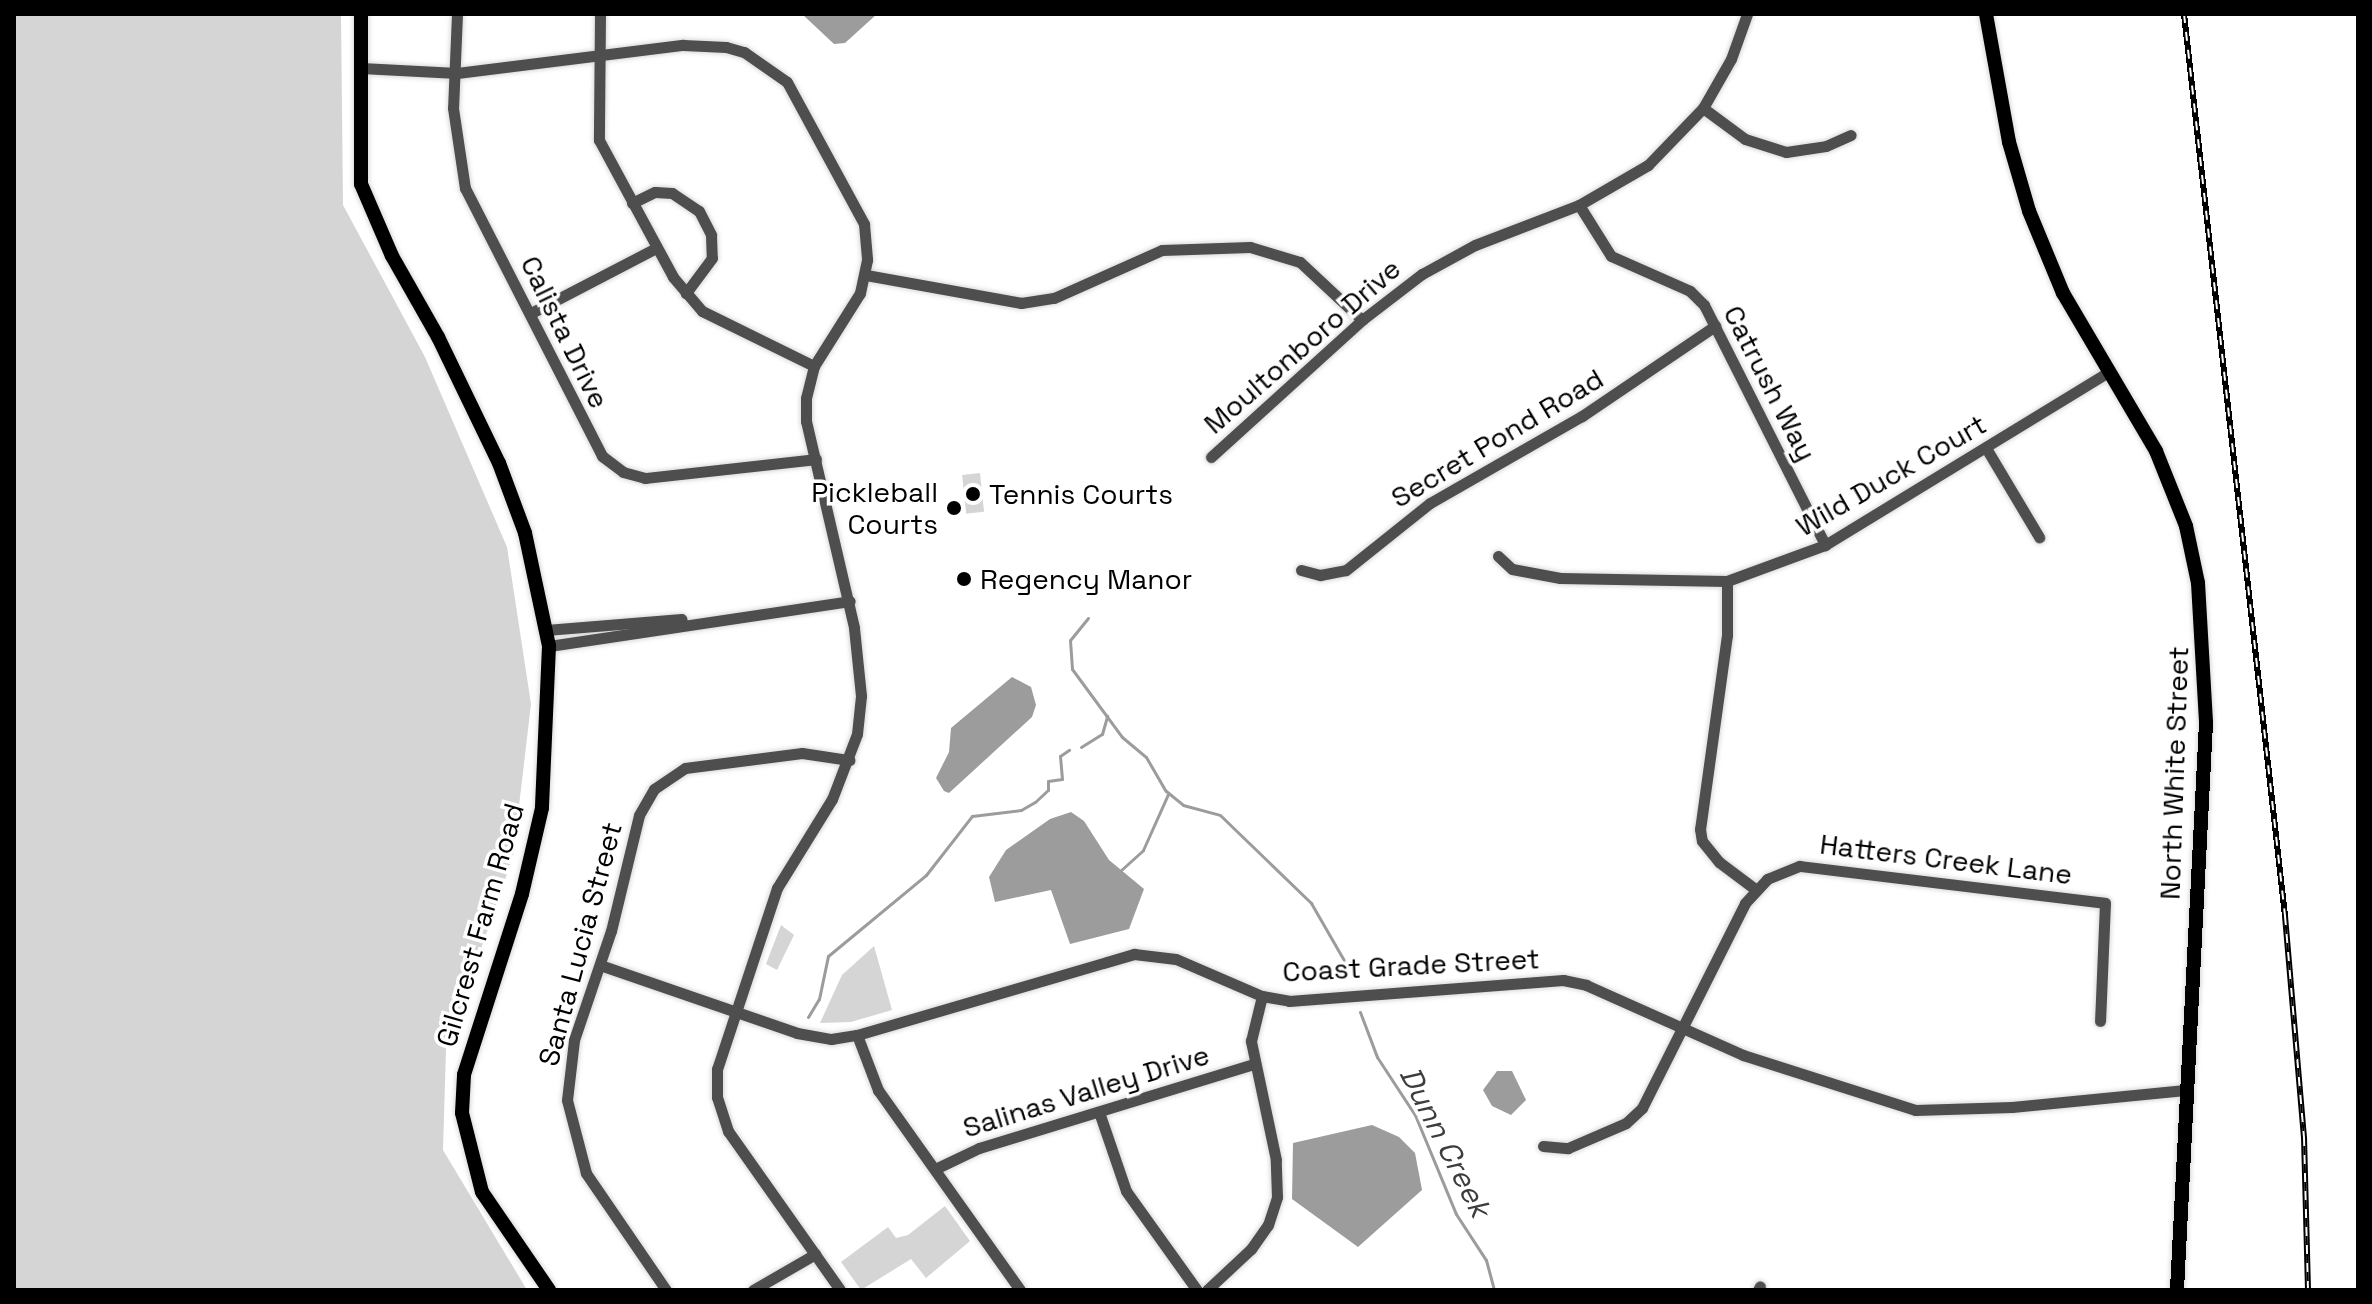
<!DOCTYPE html>
<style>
body{margin:0}
#map{position:relative;width:2372px;height:1304px;overflow:hidden;background:#fff;font-family:"Space Grotesk",sans-serif}
div>[style]{position:absolute}
.green>*{inset:0;background:#d5d5d5;transform-origin:0 0}
.round{border-radius:50%}
.water>*{inset:0;background:#9c9c9c}
.stream>*{height:3px;margin:-1.5px;padding:0 1.5px;transform-origin:1.5px;border-radius:1.5px;background:#9c9c9c}
.roads{filter:drop-shadow(0 0 2px #dbdbdb) drop-shadow(0 0 2px #dbdbdb)}
.minor>*{height:11px;margin:-5.5px;padding:0 5.5px;transform-origin:5.5px;border-radius:5.5px;background:#4e4e4e}
.major>*{height:14px;margin:-7px;padding:0 7px;transform-origin:7px;border-radius:7px;background:#000}
.rail>*{height:6px;margin-top:-3px;transform-origin:0;background:repeating-linear-gradient(90deg,#fff 0 9px,#000 0 18px);box-sizing:border-box;border-block:2px solid #000}
.dots>*{width:22px;height:22px;translate:-50% -50%;box-sizing:border-box;border:4px solid #fff;border-radius:50%}
span{translate:-50% -50%;white-space:nowrap;text-align:center;line-height:1.15;-webkit-text-stroke:7px #fff;paint-order:stroke}
.street-label{font-size:28px;color:#000}
.poi-label{font-size:28px;color:#000}
.right{translate:-100% -50%;text-align:right}
.left{translate:0 -50%;text-align:left}
.water-label{font-size:30px;color:#3d3d3d;font-style:italic}
.frame{position:absolute;inset:0;border:16px solid #000;pointer-events:none}
</style>
<div id="map">
<div class="green">
<i style="clip-path:polygon(14px 14px,341px 14px,343px 205px,425px 357px,507px 547px,531px 704px,513px 857px,446px 1049px,443px 1150px,527px 1290px,14px 1290px)"></i>
<i style="left:980px;top:473px;width:39px;height:18px;rotate:84deg"></i>
<i class="round" style="left:945px;top:499px;width:18px;height:18px"></i>
<i style="clip-path:polygon(781px 925px,794px 935px,777px 970px,766px 964px)"></i>
<i style="clip-path:polygon(874px 946px,892px 1010px,851px 1022px,820px 1023px,842px 975px)"></i>
<i style="clip-path:polygon(945px 1206px,970px 1241px,926px 1278px,911px 1259px,861px 1290px,841px 1262px,888px 1227px,896px 1238px,908px 1235px)"></i>
</div>
<div class="water">
<i style="clip-path:polygon(802px 14px,877px 14px,845px 43px,834px 44px)"></i>
<i style="clip-path:polygon(1012px 677px,1031px 687px,1036px 705px,1032px 717px,949px 793px,944px 791px,936px 778px,949px 752px,951px 728px)"></i>
<i style="clip-path:polygon(1071px 812px,1084px 821px,1109px 860px,1144px 889px,1129px 929px,1070px 944px,1051px 890px,995px 902px,989px 877px,1006px 850px,1050px 819px)"></i>
<i style="clip-path:polygon(1497px 1071px,1512px 1071px,1526px 1100px,1511px 1115px,1492px 1106px,1483px 1090px)"></i>
<i style="clip-path:polygon(1372px 1125px,1399px 1137px,1415px 1153px,1422px 1190px,1358px 1247px,1292px 1199px,1293px 1143px)"></i>
</div>
<div class="stream">
<i style="left:1088px;top:618px;width:28px;rotate:129deg"></i>
<i style="left:1070px;top:640px;width:29px;rotate:86deg"></i>
<i style="left:1072px;top:669px;width:84px;rotate:53.7deg"></i>
<i style="left:1122px;top:737px;width:31px;rotate:40deg"></i>
<i style="left:1146px;top:757px;width:39px;rotate:60deg"></i>
<i style="left:1166px;top:791px;width:22px;rotate:39deg"></i>
<i style="left:1183px;top:805px;width:38px;rotate:15deg"></i>
<i style="left:1220px;top:815px;width:127px;rotate:44deg"></i>
<i style="left:1311px;top:903px;width:84px;rotate:60.1deg"></i>
<i style="left:1081px;top:747px;width:25px;rotate:-32deg"></i>
<i style="left:1102px;top:734px;width:19px;rotate:-74deg"></i>
<i style="left:1120px;top:871px;width:31px;rotate:-42deg"></i>
<i style="left:1143px;top:850px;width:61px;rotate:-65.9deg"></i>
<i style="left:1360px;top:1012px;width:48px;rotate:69.3deg"></i>
<i style="left:1377px;top:1057px;width:69px;rotate:56.8deg"></i>
<i style="left:1415px;top:1115px;width:107px;rotate:67.5deg"></i>
<i style="left:1456px;top:1214px;width:55px;rotate:56.9deg"></i>
<i style="left:1486px;top:1260px;width:31px;rotate:75deg"></i>
<i style="left:808px;top:1017px;width:21px;rotate:-59deg"></i>
<i style="left:819px;top:999px;width:44px;rotate:-78.2deg"></i>
<i style="left:828px;top:956px;width:127px;rotate:-39.6deg"></i>
<i style="left:926px;top:875px;width:75px;rotate:-52.1deg"></i>
<i style="left:972px;top:816px;width:49px;rotate:-7deg"></i>
<i style="left:1021px;top:810px;width:16px;rotate:-30deg"></i>
<i style="left:1035px;top:802px;width:18px;rotate:-43deg"></i>
<i style="left:1048px;top:790px;width:9px;rotate:-90deg"></i>
<i style="left:1048px;top:781px;width:14px;rotate:-8deg"></i>
<i style="left:1062px;top:779px;width:23px;rotate:-95deg"></i>
<i style="left:1060px;top:756px;width:11px;rotate:-34deg"></i>
</div>
<div class="roads">
<div class="minor">
<i style="left:457px;top:14px;width:94px;rotate:92.4deg"></i>
<i style="left:453px;top:108px;width:81px;rotate:81.5deg"></i>
<i style="left:465px;top:188px;width:301px;rotate:62.9deg"></i>
<i style="left:602px;top:456px;width:26px;rotate:37deg"></i>
<i style="left:623px;top:472px;width:23px;rotate:15deg"></i>
<i style="left:645px;top:478px;width:172px;rotate:-6.3deg"></i>
<i style="left:600px;top:14px;width:126px;rotate:90.5deg"></i>
<i style="left:599px;top:140px;width:156px;rotate:61.6deg"></i>
<i style="left:673px;top:277px;width:45px;rotate:49.5deg"></i>
<i style="left:702px;top:311px;width:125px;rotate:26.2deg"></i>
<i style="left:361px;top:68px;width:96px;rotate:3deg"></i>
<i style="left:457px;top:73px;width:228px;rotate:-7.1deg"></i>
<i style="left:683px;top:45px;width:43px;rotate:2.7deg"></i>
<i style="left:726px;top:47px;width:19px;rotate:16deg"></i>
<i style="left:744px;top:52px;width:52px;rotate:34.9deg"></i>
<i style="left:787px;top:82px;width:162px;rotate:61.5deg"></i>
<i style="left:864px;top:224px;width:36px;rotate:85deg"></i>
<i style="left:867px;top:260px;width:34px;rotate:102deg"></i>
<i style="left:860px;top:293px;width:86px;rotate:122.2deg"></i>
<i style="left:814px;top:366px;width:33px;rotate:104deg"></i>
<i style="left:806px;top:398px;width:23px;rotate:90deg"></i>
<i style="left:806px;top:421px;width:212px;rotate:76.9deg"></i>
<i style="left:854px;top:628px;width:68px;rotate:84.1deg"></i>
<i style="left:861px;top:696px;width:38px;rotate:96deg"></i>
<i style="left:857px;top:734px;width:70px;rotate:111deg"></i>
<i style="left:832px;top:799px;width:105px;rotate:121.7deg"></i>
<i style="left:777px;top:888px;width:191px;rotate:108.3deg"></i>
<i style="left:717px;top:1069px;width:28px;rotate:90deg"></i>
<i style="left:717px;top:1097px;width:36px;rotate:72deg"></i>
<i style="left:728px;top:1131px;width:194px;rotate:54.8deg"></i>
<i style="left:1703px;top:108px;width:52px;rotate:36.4deg"></i>
<i style="left:1745px;top:139px;width:43px;rotate:17.6deg"></i>
<i style="left:1786px;top:152px;width:40px;rotate:-8.5deg"></i>
<i style="left:1826px;top:146px;width:27px;rotate:-24deg"></i>
<i style="left:632px;top:203px;width:25px;rotate:-26deg"></i>
<i style="left:655px;top:192px;width:17px;rotate:3deg"></i>
<i style="left:672px;top:193px;width:32px;rotate:34deg"></i>
<i style="left:699px;top:211px;width:27px;rotate:63deg"></i>
<i style="left:711px;top:235px;width:23px;rotate:88deg"></i>
<i style="left:712px;top:258px;width:44px;rotate:126.6deg"></i>
<i style="left:1579px;top:205px;width:60px;rotate:57.9deg"></i>
<i style="left:1611px;top:256px;width:86px;rotate:23.9deg"></i>
<i style="left:1690px;top:291px;width:20px;rotate:45deg"></i>
<i style="left:1704px;top:305px;width:269px;rotate:63.2deg"></i>
<i style="left:866px;top:275px;width:158px;rotate:10.2deg"></i>
<i style="left:1021px;top:303px;width:33px;rotate:-9deg"></i>
<i style="left:1054px;top:298px;width:118px;rotate:-24deg"></i>
<i style="left:1162px;top:250px;width:88px;rotate:-2deg"></i>
<i style="left:1250px;top:247px;width:52px;rotate:16.7deg"></i>
<i style="left:1300px;top:262px;width:85px;rotate:43.1deg"></i>
<i style="left:533px;top:312px;width:139px;rotate:-27.5deg"></i>
<i style="left:1986px;top:448px;width:104px;rotate:59.2deg"></i>
<i style="left:1211px;top:457px;width:204px;rotate:-42.2deg"></i>
<i style="left:1362px;top:320px;width:76px;rotate:-37.5deg"></i>
<i style="left:1422px;top:274px;width:60px;rotate:-28.7deg"></i>
<i style="left:1475px;top:245px;width:111px;rotate:-21deg"></i>
<i style="left:1579px;top:205px;width:80px;rotate:-30.1deg"></i>
<i style="left:1648px;top:165px;width:79px;rotate:-46deg"></i>
<i style="left:1703px;top:108px;width:56px;rotate:-60.3deg"></i>
<i style="left:1731px;top:59px;width:48px;rotate:-70.4deg"></i>
<i style="left:1498px;top:556px;width:19px;rotate:43deg"></i>
<i style="left:1512px;top:569px;width:49px;rotate:10.6deg"></i>
<i style="left:1560px;top:578px;width:167px;rotate:1deg"></i>
<i style="left:1727px;top:581px;width:104px;rotate:-20.2deg"></i>
<i style="left:1825px;top:545px;width:332px;rotate:-31.4deg"></i>
<i style="left:1301px;top:570px;width:20px;rotate:15deg"></i>
<i style="left:1320px;top:575px;width:26px;rotate:-11deg"></i>
<i style="left:1346px;top:570px;width:107px;rotate:-38.6deg"></i>
<i style="left:1430px;top:503px;width:175px;rotate:-29.8deg"></i>
<i style="left:1582px;top:416px;width:161px;rotate:-34.1deg"></i>
<i style="left:1727px;top:581px;width:54px;rotate:90deg"></i>
<i style="left:1727px;top:635px;width:196px;rotate:97.9deg"></i>
<i style="left:1700px;top:829px;width:12px;rotate:81deg"></i>
<i style="left:1702px;top:841px;width:27px;rotate:51deg"></i>
<i style="left:1719px;top:862px;width:45px;rotate:36.9deg"></i>
<i style="left:546px;top:630px;width:136px;rotate:-4.6deg"></i>
<i style="left:549px;top:646px;width:304px;rotate:-8.5deg"></i>
<i style="left:600px;top:965px;width:208px;rotate:19deg"></i>
<i style="left:797px;top:1033px;width:35px;rotate:10deg"></i>
<i style="left:831px;top:1039px;width:26px;rotate:-9deg"></i>
<i style="left:857px;top:1035px;width:289px;rotate:-16.3deg"></i>
<i style="left:1134px;top:954px;width:42px;rotate:6.8deg"></i>
<i style="left:1176px;top:959px;width:94px;rotate:23.3deg"></i>
<i style="left:1262px;top:996px;width:27px;rotate:10deg"></i>
<i style="left:1289px;top:1001px;width:275px;rotate:-4.4deg"></i>
<i style="left:1563px;top:980px;width:24px;rotate:12deg"></i>
<i style="left:1586px;top:985px;width:172px;rotate:24deg"></i>
<i style="left:1743px;top:1055px;width:181px;rotate:17.7deg"></i>
<i style="left:1915px;top:1110px;width:97px;rotate:-1.8deg"></i>
<i style="left:2012px;top:1107px;width:174px;rotate:-5.6deg"></i>
<i style="left:857px;top:1035px;width:59px;rotate:69.1deg"></i>
<i style="left:878px;top:1090px;width:245px;rotate:54.6deg"></i>
<i style="left:1099px;top:1112px;width:83px;rotate:71.1deg"></i>
<i style="left:1126px;top:1191px;width:122px;rotate:54.4deg"></i>
<i style="left:1543px;top:1146px;width:25px;rotate:5deg"></i>
<i style="left:1568px;top:1148px;width:63px;rotate:-23.3deg"></i>
<i style="left:1626px;top:1123px;width:22px;rotate:-43deg"></i>
<i style="left:1642px;top:1108px;width:229px;rotate:-63.3deg"></i>
<i style="left:1745px;top:903px;width:33px;rotate:-47deg"></i>
<i style="left:1767px;top:879px;width:35px;rotate:-22deg"></i>
<i style="left:1800px;top:866px;width:307px;rotate:6.9deg"></i>
<i style="left:2105px;top:903px;width:118px;rotate:92.4deg"></i>
<i style="left:935px;top:1169px;width:49px;rotate:-25.5deg"></i>
<i style="left:979px;top:1148px;width:288px;rotate:-17deg"></i>
<i style="left:666px;top:1290px;width:142px;rotate:-124.4deg"></i>
<i style="left:586px;top:1173px;width:75px;rotate:-104.6deg"></i>
<i style="left:567px;top:1100px;width:60px;rotate:-83.3deg"></i>
<i style="left:574px;top:1040px;width:115px;rotate:-71.3deg"></i>
<i style="left:611px;top:931px;width:119px;rotate:-76.4deg"></i>
<i style="left:639px;top:815px;width:30px;rotate:-60deg"></i>
<i style="left:654px;top:789px;width:37px;rotate:-34deg"></i>
<i style="left:685px;top:768px;width:118px;rotate:-7.3deg"></i>
<i style="left:802px;top:753px;width:48px;rotate:8.5deg"></i>
<i style="left:753px;top:1290px;width:72px;rotate:-30.1deg"></i>
<i style="left:1207px;top:1290px;width:60px;rotate:-43deg"></i>
<i style="left:1251px;top:1249px;width:29px;rotate:-55deg"></i>
<i style="left:1268px;top:1225px;width:29px;rotate:-72deg"></i>
<i style="left:1277px;top:1197px;width:37px;rotate:-92deg"></i>
<i style="left:1276px;top:1160px;width:122px;rotate:-101.9deg"></i>
<i style="left:1251px;top:1041px;width:46px;rotate:-76.3deg"></i>
<i style="left:1758px;top:1290px;width:4px;rotate:-63deg"></i>
</div>
<div class="major">
<i style="left:361px;top:14px;width:170px;rotate:90deg"></i>
<i style="left:361px;top:184px;width:78px;rotate:66.7deg"></i>
<i style="left:392px;top:256px;width:93px;rotate:60.4deg"></i>
<i style="left:438px;top:337px;width:140px;rotate:64.2deg"></i>
<i style="left:499px;top:463px;width:75px;rotate:69.6deg"></i>
<i style="left:525px;top:533px;width:116px;rotate:78deg"></i>
<i style="left:549px;top:646px;width:162px;rotate:92.5deg"></i>
<i style="left:542px;top:808px;width:88px;rotate:103.1deg"></i>
<i style="left:522px;top:894px;width:190px;rotate:107.8deg"></i>
<i style="left:464px;top:1075px;width:38px;rotate:93deg"></i>
<i style="left:462px;top:1113px;width:81px;rotate:75.8deg"></i>
<i style="left:482px;top:1192px;width:119px;rotate:55.6deg"></i>
<i style="left:1986px;top:14px;width:130px;rotate:79.8deg"></i>
<i style="left:2009px;top:142px;width:72px;rotate:73.8deg"></i>
<i style="left:2029px;top:211px;width:89px;rotate:67.5deg"></i>
<i style="left:2063px;top:293px;width:183px;rotate:59.5deg"></i>
<i style="left:2156px;top:451px;width:81px;rotate:68.2deg"></i>
<i style="left:2186px;top:526px;width:58px;rotate:78.1deg"></i>
<i style="left:2198px;top:583px;width:140px;rotate:86.7deg"></i>
<i style="left:2206px;top:723px;width:568px;rotate:92.93deg"></i>
</div>
</div>
<div class="rail">
<i style="left:2184px;top:14px;width:908px;rotate:83.61deg"></i>
<i style="left:2285px;top:916px;width:222px;rotate:85.1deg"></i>
<i style="left:2304px;top:1137px;width:153px;rotate:88.5deg"></i>
</div>
<div class="dots">
<i style="left:973px;top:494px;background:#000"></i>
<i style="left:954px;top:508px;background:#000"></i>
<i style="left:964px;top:579px;background:#000"></i>
</div>
<div class="street-label">
<span style="left:565px;top:332px;rotate:64deg">Calista Drive</span>
<span style="left:1302px;top:346px;rotate:-41deg">Moultonboro Drive</span>
<span style="left:1770px;top:383px;rotate:63deg">Catrush Way</span>
<span style="left:1497px;top:438px;rotate:-31deg">Secret Pond Road</span>
<span style="left:1891px;top:475px;rotate:-30deg">Wild Duck Court</span>
<span style="left:2174px;top:773px;rotate:-88deg">North White Street</span>
<span style="left:1946px;top:859px;rotate:7deg">Hatters Creek Lane</span>
<span style="left:480px;top:925px;rotate:-74deg">Gilcrest Farm Road</span>
<span style="left:580px;top:944px;rotate:-75deg">Santa Lucia Street</span>
<span style="left:1411px;top:965px;rotate:-3deg">Coast Grade Street</span>
<span style="left:1086px;top:1091px;rotate:-17deg">Salinas Valley Drive</span>
</div>
<div class="poi-label">
<span class="right" style="left:938px;top:508px">Pickleball<br>Courts</span>
<span class="left" style="left:989px;top:494px">Tennis Courts</span>
<span class="left" style="left:980px;top:579px">Regency Manor</span>
</div>
<div class="water-label">
<span style="left:1445px;top:1142px;rotate:63deg">Dunn Creek</span>
</div>
<div class="frame"></div>
</div>
